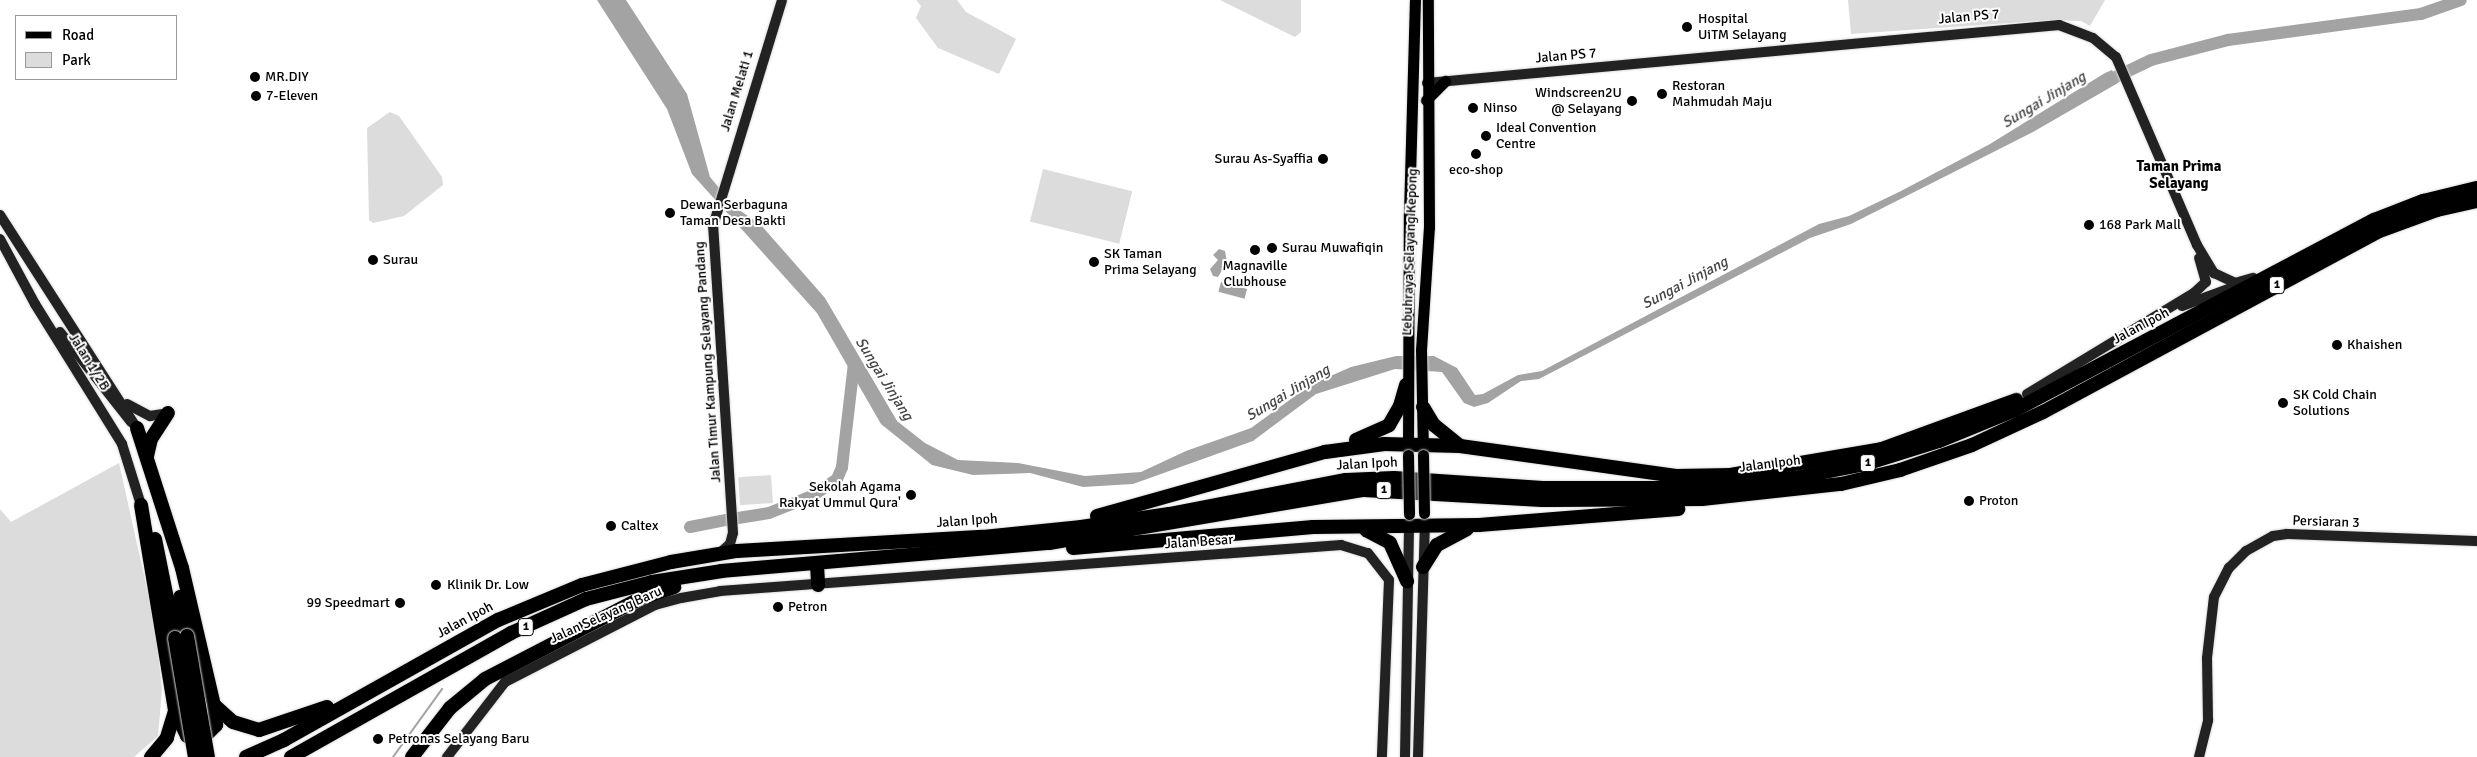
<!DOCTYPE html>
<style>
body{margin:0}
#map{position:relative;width:2477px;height:757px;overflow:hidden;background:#fff;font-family:Signika,sans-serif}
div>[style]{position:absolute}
.green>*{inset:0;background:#dcdcdc;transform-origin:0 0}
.water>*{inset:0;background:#a3a3a3;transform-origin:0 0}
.stream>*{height:2px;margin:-1px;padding:0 1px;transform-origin:1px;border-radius:1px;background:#a3a3a3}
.river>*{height:12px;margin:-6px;padding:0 6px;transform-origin:6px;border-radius:6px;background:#a3a3a3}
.roads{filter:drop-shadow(0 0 1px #dbdbdb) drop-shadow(0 0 1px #dbdbdb)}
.secondary>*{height:10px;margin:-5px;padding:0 5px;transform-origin:5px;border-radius:5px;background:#222}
.primary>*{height:11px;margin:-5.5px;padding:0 5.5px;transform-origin:5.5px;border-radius:5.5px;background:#000}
.highway>*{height:14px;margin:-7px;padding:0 7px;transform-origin:7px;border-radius:7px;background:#000}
.bridges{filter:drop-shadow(0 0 1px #dbdbdb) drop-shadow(0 0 1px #dbdbdb)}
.primary-bridge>*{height:11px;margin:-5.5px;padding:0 5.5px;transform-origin:5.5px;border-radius:5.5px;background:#000}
.highway-bridge>*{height:14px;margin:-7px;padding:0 7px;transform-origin:7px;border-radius:7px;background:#000}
.dots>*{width:14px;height:14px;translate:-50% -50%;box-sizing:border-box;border:2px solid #fff;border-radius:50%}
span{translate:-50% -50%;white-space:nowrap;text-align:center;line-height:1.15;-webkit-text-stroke:4px #fff;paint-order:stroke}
.shield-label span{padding:1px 4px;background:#fff;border:1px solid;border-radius:4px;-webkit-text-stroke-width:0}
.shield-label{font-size:12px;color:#000;font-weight:700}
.street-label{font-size:14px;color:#000}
.poi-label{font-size:14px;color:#000}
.left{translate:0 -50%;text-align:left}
.right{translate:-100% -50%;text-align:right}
.water-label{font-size:15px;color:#444;font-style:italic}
.neighbourhood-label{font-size:15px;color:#000;font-weight:700}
.legend{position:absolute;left:15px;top:15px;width:162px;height:65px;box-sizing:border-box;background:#fff;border:1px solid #999;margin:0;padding:6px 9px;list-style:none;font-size:15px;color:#000}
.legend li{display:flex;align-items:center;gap:10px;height:25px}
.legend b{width:25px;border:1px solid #999}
</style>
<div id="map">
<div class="green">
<i style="clip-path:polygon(916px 0,957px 0,966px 12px,1016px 39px,999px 74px,938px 48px,916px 18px,921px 6px)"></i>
<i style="clip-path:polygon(1220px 0,1301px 0,1301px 32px,1295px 37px)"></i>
<i style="clip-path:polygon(1848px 0,2105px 0,2090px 26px,2081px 21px,2052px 20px,1851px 34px)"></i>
<i style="clip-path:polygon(390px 112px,399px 116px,442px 177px,443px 185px,404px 216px,373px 223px,369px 220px,367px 128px)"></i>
<i style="left:1043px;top:169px;width:92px;height:54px;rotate:14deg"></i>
<i style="clip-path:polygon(119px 463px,155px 625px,162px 690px,158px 736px,134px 757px,0 757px,0 509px,11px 522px)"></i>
<i style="left:771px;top:475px;width:28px;height:33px;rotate:86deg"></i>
</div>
<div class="water">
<i style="clip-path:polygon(597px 0,626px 0,687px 94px,710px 177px,735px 207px,761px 225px,825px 298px,897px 421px,925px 443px,958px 460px,1018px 463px,1085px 476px,1141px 472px,1186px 451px,1251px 428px,1310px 385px,1351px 367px,1396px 356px,1434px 356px,1457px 368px,1475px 395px,1483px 394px,1518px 375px,1542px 371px,1819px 224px,1849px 216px,1901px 191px,1990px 144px,2105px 73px,2112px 70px,2118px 83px,2033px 132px,1851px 224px,1810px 238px,1539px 379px,1521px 381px,1488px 403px,1474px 407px,1464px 403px,1442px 372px,1395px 369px,1316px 394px,1253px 441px,1133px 484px,1083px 487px,1030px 473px,973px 475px,932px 465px,881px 424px,817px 313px,692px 174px,667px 109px)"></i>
<i style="clip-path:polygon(1219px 249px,1225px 251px,1227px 262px,1218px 277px,1213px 276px,1210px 269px,1218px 260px,1213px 255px)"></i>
<i style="left:1221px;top:282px;width:27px;height:10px;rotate:15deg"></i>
</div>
<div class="stream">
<i style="left:393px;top:757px;width:84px;rotate:-54.2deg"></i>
</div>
<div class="river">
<i style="left:2101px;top:84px;width:55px;rotate:-25.6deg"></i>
<i style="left:2151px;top:60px;width:80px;rotate:-14.6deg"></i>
<i style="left:2228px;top:40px;width:195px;rotate:-7.7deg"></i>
<i style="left:2421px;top:14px;width:42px;rotate:-19.3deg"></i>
<i style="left:738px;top:518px;width:31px;rotate:-9deg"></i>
<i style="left:769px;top:513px;width:46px;rotate:-21.6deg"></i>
<i style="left:812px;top:496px;width:30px;rotate:-34deg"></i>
<i style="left:837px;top:479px;width:13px;rotate:-67deg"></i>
<i style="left:842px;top:467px;width:104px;rotate:-83.4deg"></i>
<i style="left:690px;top:527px;width:37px;rotate:-11deg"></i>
</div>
<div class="roads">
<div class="secondary">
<i style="left:1427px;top:83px;width:635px;rotate:-5.24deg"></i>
<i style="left:2059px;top:25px;width:36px;rotate:21deg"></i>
<i style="left:2093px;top:38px;width:30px;rotate:40deg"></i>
<i style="left:2116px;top:57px;width:205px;rotate:66.7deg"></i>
<i style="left:2197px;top:245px;width:33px;rotate:59deg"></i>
<i style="left:2214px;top:273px;width:23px;rotate:25deg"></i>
<i style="left:2235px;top:283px;width:19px;rotate:-16deg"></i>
<i style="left:0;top:215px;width:253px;rotate:57.3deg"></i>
<i style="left:0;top:239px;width:74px;rotate:61.7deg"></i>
<i style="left:35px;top:304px;width:165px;rotate:58.1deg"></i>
<i style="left:122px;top:444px;width:64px;rotate:72.7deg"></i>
<i style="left:2182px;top:306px;width:61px;rotate:-20.2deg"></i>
<i style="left:60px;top:332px;width:115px;rotate:51.7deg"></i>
<i style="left:2027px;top:394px;width:195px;rotate:-31.2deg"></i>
<i style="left:2194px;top:293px;width:16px;rotate:-43deg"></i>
<i style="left:2206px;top:282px;width:25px;rotate:-106deg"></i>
<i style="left:127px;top:404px;width:26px;rotate:28deg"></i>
<i style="left:150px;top:416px;width:18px;rotate:-9deg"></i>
<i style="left:720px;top:553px;width:13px;rotate:-42deg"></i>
<i style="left:730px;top:544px;width:11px;rotate:-75deg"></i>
<i style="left:733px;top:533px;width:308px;rotate:-93.7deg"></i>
<i style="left:713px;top:226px;width:236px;rotate:-73deg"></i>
<i style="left:447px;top:757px;width:95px;rotate:-52.3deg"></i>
<i style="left:505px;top:682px;width:169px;rotate:-27.2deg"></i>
<i style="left:655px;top:605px;width:27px;rotate:-15deg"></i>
<i style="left:681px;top:598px;width:40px;rotate:-10deg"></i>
<i style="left:720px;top:591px;width:623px;rotate:-4.24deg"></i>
<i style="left:1341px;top:545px;width:28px;rotate:17deg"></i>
<i style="left:1368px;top:553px;width:34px;rotate:52deg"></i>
<i style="left:1389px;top:580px;width:177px;rotate:92.3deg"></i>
<i style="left:1405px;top:757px;width:230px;rotate:-89deg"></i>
<i style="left:1418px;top:757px;width:230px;rotate:-88.3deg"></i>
<i style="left:2199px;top:757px;width:38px;rotate:-76deg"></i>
<i style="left:2208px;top:720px;width:62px;rotate:-90.9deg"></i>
<i style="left:2207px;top:658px;width:61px;rotate:-83.5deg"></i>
<i style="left:2214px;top:597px;width:33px;rotate:-63deg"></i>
<i style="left:2229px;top:568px;width:24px;rotate:-45deg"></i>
<i style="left:2246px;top:551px;width:31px;rotate:-29deg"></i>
<i style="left:2273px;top:536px;width:14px;rotate:-8deg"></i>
<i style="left:2287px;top:534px;width:190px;rotate:2.1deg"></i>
</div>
<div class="primary">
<i style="left:1426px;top:100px;width:27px;rotate:-45deg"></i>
<i style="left:1408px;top:453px;width:240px;rotate:-89.8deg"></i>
<i style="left:1409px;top:213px;width:213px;rotate:-88.4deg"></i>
<i style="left:1423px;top:453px;width:103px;rotate:-91.1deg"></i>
<i style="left:1421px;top:350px;width:123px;rotate:-86.3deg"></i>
<i style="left:1429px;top:227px;width:227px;rotate:-90.3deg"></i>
</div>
<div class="highway">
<i style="left:1423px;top:407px;width:21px;rotate:59deg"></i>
<i style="left:1434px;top:425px;width:33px;rotate:39deg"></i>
<i style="left:137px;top:428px;width:147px;rotate:72.2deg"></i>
<i style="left:182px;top:568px;width:141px;rotate:76.9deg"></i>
<i style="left:214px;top:705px;width:25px;rotate:42deg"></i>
<i style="left:233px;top:722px;width:27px;rotate:17deg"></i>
<i style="left:259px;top:730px;width:72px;rotate:-18.7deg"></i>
<i style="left:1356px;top:440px;width:36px;rotate:-24deg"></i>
<i style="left:1389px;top:425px;width:22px;rotate:-60deg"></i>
<i style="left:1400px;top:406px;width:22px;rotate:-74deg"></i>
<i style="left:147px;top:456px;width:17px;rotate:-77deg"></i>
<i style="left:151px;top:439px;width:31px;rotate:-57deg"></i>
<i style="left:1724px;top:476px;width:160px;rotate:-9.7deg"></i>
<i style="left:1882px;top:449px;width:143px;rotate:-20.1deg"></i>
<i style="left:141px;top:505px;width:209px;rotate:80.6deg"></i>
<i style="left:175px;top:711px;width:28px;rotate:107deg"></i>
<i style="left:167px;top:738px;width:25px;rotate:130deg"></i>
<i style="left:1097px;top:516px;width:237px;rotate:-15.7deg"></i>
<i style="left:1325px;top:452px;width:60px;rotate:-7.7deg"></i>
<i style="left:1384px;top:444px;width:76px;rotate:1.5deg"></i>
<i style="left:1460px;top:446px;width:218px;rotate:7.9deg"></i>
<i style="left:1676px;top:476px;width:56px;rotate:-1deg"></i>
<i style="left:1366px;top:530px;width:27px;rotate:28deg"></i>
<i style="left:1390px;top:543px;width:42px;rotate:65.9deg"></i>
<i style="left:155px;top:539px;width:101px;rotate:78.6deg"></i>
<i style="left:1073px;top:548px;width:241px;rotate:-5deg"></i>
<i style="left:1313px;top:527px;width:166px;rotate:-0.7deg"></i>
<i style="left:1479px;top:525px;width:200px;rotate:-4.6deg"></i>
<i style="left:817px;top:564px;width:21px;rotate:87deg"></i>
<i style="left:1423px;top:567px;width:26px;rotate:-58deg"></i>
<i style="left:1437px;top:545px;width:34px;rotate:-28deg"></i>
<i style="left:180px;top:597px;width:40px;rotate:80deg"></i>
<i style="left:175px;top:711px;width:28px;rotate:64deg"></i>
<i style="left:187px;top:736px;width:14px;rotate:21deg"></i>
<i style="left:200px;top:741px;width:23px;rotate:-45deg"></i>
<i style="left:216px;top:725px;width:20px;rotate:-96deg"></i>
<i style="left:246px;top:757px;width:42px;rotate:-24.1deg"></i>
<i style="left:284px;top:740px;width:245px;rotate:-29.3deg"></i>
<i style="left:498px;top:620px;width:91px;rotate:-22.6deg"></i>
<i style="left:582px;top:585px;width:92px;rotate:-14.5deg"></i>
<i style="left:671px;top:562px;width:67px;rotate:-9.5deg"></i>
<i style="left:737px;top:551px;width:246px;rotate:-3.3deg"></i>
<i style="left:983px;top:537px;width:99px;rotate:-5.8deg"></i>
<i style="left:1081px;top:527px;width:89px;rotate:-8.4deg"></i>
<i style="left:1169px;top:514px;width:180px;rotate:-10.9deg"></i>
<i style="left:1346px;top:480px;width:48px;rotate:-2.4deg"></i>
<i style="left:1394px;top:478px;width:149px;rotate:3.8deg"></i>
<i style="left:1543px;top:488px;width:131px"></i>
<i style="left:1674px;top:488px;width:120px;rotate:-4.8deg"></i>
<i style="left:1794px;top:478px;width:72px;rotate:-11.2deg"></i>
<i style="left:1865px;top:464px;width:77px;rotate:-17.3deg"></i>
<i style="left:1939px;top:441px;width:82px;rotate:-22.2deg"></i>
<i style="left:2015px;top:410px;width:406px;rotate:-27.9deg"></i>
<i style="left:2374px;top:220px;width:53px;rotate:-21.2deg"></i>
<i style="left:2423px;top:201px;width:56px;rotate:-13.5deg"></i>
<i style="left:291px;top:757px;width:253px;rotate:-29.4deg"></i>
<i style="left:511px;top:633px;width:82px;rotate:-24.4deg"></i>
<i style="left:586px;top:599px;width:68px;rotate:-14.4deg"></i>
<i style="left:652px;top:582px;width:71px;rotate:-8.9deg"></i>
<i style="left:722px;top:571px;width:328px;rotate:-4.9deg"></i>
<i style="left:1049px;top:543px;width:319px;rotate:-9.6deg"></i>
<i style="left:1364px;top:490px;width:178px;rotate:3.2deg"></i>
<i style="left:1542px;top:500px;width:160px;rotate:-0.4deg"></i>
<i style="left:1702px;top:499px;width:140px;rotate:-6.2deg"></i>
<i style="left:1841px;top:484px;width:61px;rotate:-13.3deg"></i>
<i style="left:1900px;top:470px;width:76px;rotate:-19.1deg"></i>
<i style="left:1972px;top:445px;width:78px;rotate:-24.9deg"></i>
<i style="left:2043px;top:412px;width:379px;rotate:-28.3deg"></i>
<i style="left:2377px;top:232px;width:64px;rotate:-20.1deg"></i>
<i style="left:2437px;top:210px;width:41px;rotate:-12.7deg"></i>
<i style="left:412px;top:757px;width:62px;rotate:-52.2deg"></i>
<i style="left:450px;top:708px;width:45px;rotate:-39.6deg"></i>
<i style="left:485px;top:679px;width:176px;rotate:-27.4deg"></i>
<i style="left:641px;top:598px;width:35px;rotate:-18deg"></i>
</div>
</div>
<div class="bridges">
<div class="primary-bridge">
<i style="left:1408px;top:455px;width:59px;rotate:89deg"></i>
<i style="left:1423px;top:455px;width:58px;rotate:89deg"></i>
</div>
<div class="highway-bridge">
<i style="left:187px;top:636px;width:123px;rotate:80.2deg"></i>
<i style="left:175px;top:638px;width:121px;rotate:80.5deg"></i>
</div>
</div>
<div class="dots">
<i style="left:1687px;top:27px;background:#000"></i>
<i style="left:255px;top:77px;background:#000"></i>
<i style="left:1662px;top:94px;background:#000"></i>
<i style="left:256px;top:96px;background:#000"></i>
<i style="left:1632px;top:101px;background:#000"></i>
<i style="left:1473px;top:108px;background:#000"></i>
<i style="left:1486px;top:136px;background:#000"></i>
<i style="left:1476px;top:154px;background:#000"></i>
<i style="left:1323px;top:159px;background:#000"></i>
<i style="left:670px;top:213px;background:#000"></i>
<i style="left:2089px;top:225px;background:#000"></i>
<i style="left:1272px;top:248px;background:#000"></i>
<i style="left:1255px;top:250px;background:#000"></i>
<i style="left:373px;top:260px;background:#000"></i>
<i style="left:1094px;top:262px;background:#000"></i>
<i style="left:2337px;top:345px;background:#000"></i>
<i style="left:2283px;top:403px;background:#000"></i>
<i style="left:911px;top:495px;background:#000"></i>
<i style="left:1969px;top:501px;background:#000"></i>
<i style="left:611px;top:526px;background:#000"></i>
<i style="left:436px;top:585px;background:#000"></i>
<i style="left:400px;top:603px;background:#000"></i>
<i style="left:778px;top:607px;background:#000"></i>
<i style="left:378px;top:739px;background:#000"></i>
</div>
<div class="shield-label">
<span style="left:2277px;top:285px">1</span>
<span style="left:1868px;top:463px">1</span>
<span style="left:1384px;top:490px">1</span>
<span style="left:526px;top:627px">1</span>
</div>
<div class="street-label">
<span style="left:1969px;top:17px;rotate:-5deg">Jalan PS 7</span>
<span style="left:1566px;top:56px;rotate:-5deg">Jalan PS 7</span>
<span style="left:737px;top:91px;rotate:-73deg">Jalan Melati 1</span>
<span style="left:1410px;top:252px;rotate:-88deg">Lebuhraya Selayang Kepong</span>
<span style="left:2141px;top:326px;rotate:-28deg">Jalan Ipoh</span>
<span style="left:89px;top:362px;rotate:58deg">Jalan 1/2B</span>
<span style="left:708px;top:362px;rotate:-94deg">Jalan Timur Kampung Selayang Pandang</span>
<span style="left:1367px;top:464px;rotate:-3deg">Jalan Ipoh</span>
<span style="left:1770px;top:464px;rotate:-7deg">Jalan Ipoh</span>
<span style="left:967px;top:521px;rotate:-4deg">Jalan Ipoh</span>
<span style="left:2326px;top:522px;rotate:2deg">Persiaran 3</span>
<span style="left:1199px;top:542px;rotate:-4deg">Jalan Besar</span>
<span style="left:606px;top:615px;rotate:-24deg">Jalan Selayang Baru</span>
<span style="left:465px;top:620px;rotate:-28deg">Jalan Ipoh</span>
</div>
<div class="poi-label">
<span class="left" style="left:1698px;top:27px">Hospital<br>UiTM Selayang</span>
<span class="left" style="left:265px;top:77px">MR.DIY</span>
<span class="left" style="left:1672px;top:94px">Restoran<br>Mahmudah Maju</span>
<span class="right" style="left:1622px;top:101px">Windscreen2U<br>@ Selayang</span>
<span class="left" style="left:266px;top:96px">7-Eleven</span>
<span class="left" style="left:1483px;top:108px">Ninso</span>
<span class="left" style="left:1496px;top:136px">Ideal Convention<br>Centre</span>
<span class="right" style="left:1313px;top:159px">Surau As-Syaffia</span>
<span style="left:1476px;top:170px">eco-shop</span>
<span class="left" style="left:680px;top:213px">Dewan Serbaguna<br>Taman Desa Bakti</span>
<span class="left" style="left:2099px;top:225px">168 Park Mall</span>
<span class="left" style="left:1282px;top:248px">Surau Muwafiqin</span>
<span class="left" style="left:1104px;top:262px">SK Taman<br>Prima Selayang</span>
<span class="left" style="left:383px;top:260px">Surau</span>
<span style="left:1255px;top:274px">Magnaville<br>Clubhouse</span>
<span class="left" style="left:2347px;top:345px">Khaishen</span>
<span class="left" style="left:2293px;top:403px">SK Cold Chain<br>Solutions</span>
<span class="right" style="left:901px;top:495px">Sekolah Agama<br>Rakyat Ummul Qura'</span>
<span class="left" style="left:1979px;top:501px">Proton</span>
<span class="left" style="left:621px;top:526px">Caltex</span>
<span class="left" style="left:447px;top:585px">Klinik Dr. Low</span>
<span class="right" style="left:390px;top:603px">99 Speedmart</span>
<span class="left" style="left:788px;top:607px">Petron</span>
<span class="left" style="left:388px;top:739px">Petronas Selayang Baru</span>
</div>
<div class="water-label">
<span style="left:2044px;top:100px;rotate:-31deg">Sungai Jinjang</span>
<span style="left:1685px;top:283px;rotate:-28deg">Sungai Jinjang</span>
<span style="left:884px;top:379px;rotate:58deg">Sungai Jinjang</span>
<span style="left:1288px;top:393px;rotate:-31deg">Sungai Jinjang</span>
</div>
<div class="neighbourhood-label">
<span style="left:2179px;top:175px">Taman Prima<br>Selayang</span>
</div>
<ul class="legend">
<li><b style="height:6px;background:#000"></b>Road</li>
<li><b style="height:14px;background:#dcdcdc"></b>Park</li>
</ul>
</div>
